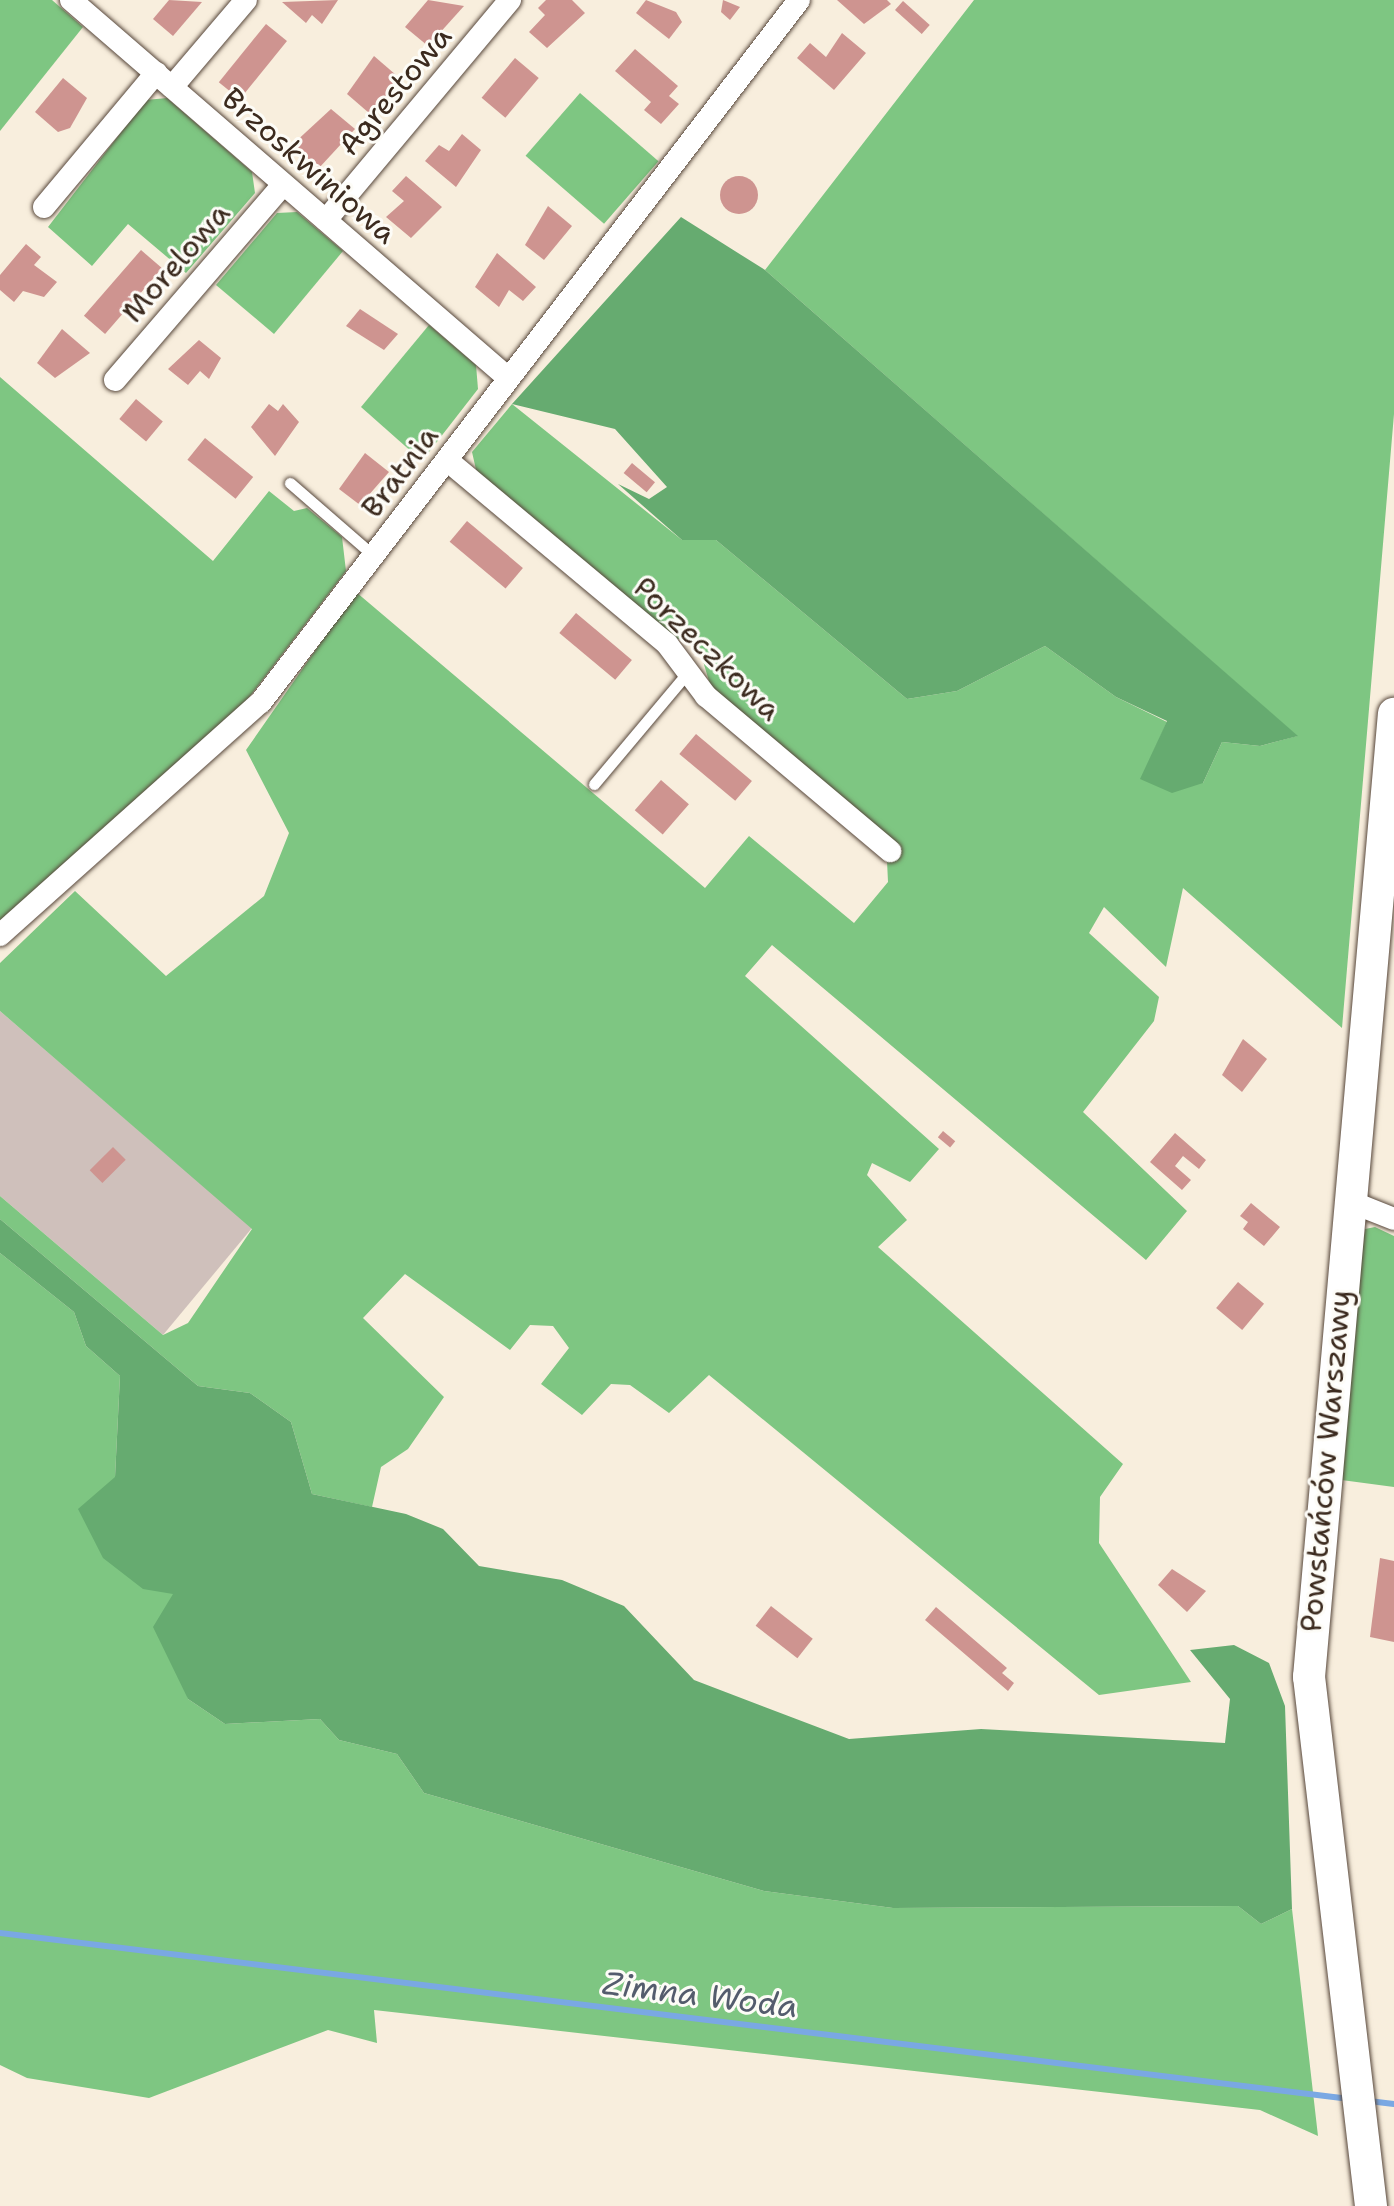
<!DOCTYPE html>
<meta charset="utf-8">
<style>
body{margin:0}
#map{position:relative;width:1394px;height:2206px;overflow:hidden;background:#f8eedd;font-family:"Shantell Sans",sans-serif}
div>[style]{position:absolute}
.industrial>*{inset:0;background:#cfc0bb}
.green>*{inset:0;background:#7ec682;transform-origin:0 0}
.forest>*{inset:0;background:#66ab70}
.stream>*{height:6px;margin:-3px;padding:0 3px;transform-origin:3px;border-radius:3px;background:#7aa8e3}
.building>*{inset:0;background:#ce9490;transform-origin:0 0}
.round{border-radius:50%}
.roads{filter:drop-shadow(0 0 2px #57473b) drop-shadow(0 0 2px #57473b)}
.lane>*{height:11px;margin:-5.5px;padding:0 5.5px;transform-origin:5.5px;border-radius:5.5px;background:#fff}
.street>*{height:22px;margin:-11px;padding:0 11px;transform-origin:11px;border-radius:11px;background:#fff}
.secondary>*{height:32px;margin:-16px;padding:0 16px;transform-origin:16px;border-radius:16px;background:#fff}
span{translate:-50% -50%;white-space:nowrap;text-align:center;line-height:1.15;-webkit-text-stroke:6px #fdfcf7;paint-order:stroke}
.street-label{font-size:30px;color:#3b2a1e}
.water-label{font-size:32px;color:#545c6d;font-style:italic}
</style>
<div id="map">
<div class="industrial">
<i style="clip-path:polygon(0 1011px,252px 1228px,163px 1335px,0 1196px)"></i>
</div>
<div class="green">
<i style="clip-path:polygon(0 0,52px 0,83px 27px,0 131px)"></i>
<i style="clip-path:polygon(974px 0,1394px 0,1394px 414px,1342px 1028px,1183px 888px,1166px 967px,1104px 907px,1089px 933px,1159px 997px,1154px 1021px,1083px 1112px,1187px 1211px,1146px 1260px,772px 945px,745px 976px,939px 1149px,910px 1182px,872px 1163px,867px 1175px,907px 1220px,878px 1247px,1123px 1464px,1100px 1497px,1099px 1543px,1191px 1682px,1099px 1695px,709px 1375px,669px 1413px,630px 1385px,611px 1384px,582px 1415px,541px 1384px,569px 1348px,553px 1326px,530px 1325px,510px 1350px,405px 1274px,363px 1318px,444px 1397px,408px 1449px,381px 1467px,372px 1507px,312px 1494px,291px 1422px,250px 1393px,198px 1386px,0 1219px,0 1196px,163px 1335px,188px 1323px,252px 1229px,0 1011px,0 963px,75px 891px,166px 976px,264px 896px,289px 833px,246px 750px,356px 592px,705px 888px,749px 836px,854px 923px,888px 882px,887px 861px,712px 691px,696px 638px,675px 639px,477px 474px,472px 452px,512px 404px,682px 540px,716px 540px,907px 699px,957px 691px,1045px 646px,1116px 697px,1167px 722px,1141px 779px,1203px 783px,1222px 742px,1260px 746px,1297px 736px,765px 270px)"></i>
<i style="left:580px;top:93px;width:104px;height:83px;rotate:41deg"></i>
<i style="clip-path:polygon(167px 98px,252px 172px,255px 193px,186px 273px,128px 224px,92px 266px,48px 227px,146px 100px)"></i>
<i style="clip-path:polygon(297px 212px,343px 251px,274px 334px,216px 285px,277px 213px)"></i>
<i style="clip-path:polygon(429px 325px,476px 365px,478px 389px,422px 461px,361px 407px)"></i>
<i style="clip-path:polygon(0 377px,213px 561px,269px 491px,294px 511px,307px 508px,342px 537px,346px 571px,247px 700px,0 923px)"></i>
<i style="clip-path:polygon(1375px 1227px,1394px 1236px,1394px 1487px,1334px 1479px,1365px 1229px)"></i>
<i style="clip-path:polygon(0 1253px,74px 1312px,86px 1346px,120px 1376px,115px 1477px,174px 1594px,188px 1699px,225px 1724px,320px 1719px,339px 1740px,397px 1754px,424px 1793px,764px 1891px,893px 1908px,1238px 1906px,1261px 1924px,1292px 1909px,1318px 2136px,1260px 2110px,374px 2010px,377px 2043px,328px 2030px,149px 2098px,27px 2078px,0 2065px)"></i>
</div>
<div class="forest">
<i style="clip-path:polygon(681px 217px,765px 270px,1298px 736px,1260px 746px,1222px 742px,1203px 783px,1172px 793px,1140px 779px,1167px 721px,1116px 697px,1045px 646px,957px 691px,907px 699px,716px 540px,682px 540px,618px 484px,649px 499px,667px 487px,615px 429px,512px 404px)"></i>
<i style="clip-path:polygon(0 1219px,198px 1386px,250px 1393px,291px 1422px,312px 1494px,406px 1514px,443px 1529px,479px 1566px,562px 1580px,624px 1606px,694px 1680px,849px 1739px,981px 1729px,1225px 1743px,1230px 1699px,1190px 1650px,1234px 1645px,1269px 1663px,1285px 1706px,1292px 1909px,1261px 1924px,1238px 1906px,893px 1908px,764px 1891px,424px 1793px,397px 1754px,339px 1740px,320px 1719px,225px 1724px,188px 1699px,153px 1627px,173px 1594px,143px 1589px,103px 1558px,78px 1509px,115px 1477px,120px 1376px,86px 1346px,74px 1312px,0 1253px)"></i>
</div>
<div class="stream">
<i style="left:0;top:1933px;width:1360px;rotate:7.01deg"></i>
<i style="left:1369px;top:2101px;width:25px;rotate:7deg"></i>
</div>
<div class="building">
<i style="clip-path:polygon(169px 0,202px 2px,173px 36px,153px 19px)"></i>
<i style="clip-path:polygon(338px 0,322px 24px,312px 15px,306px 23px,282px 2px)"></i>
<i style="clip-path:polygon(428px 0,464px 6px,428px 46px,405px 27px)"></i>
<i style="clip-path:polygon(546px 0,572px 0,585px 13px,547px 48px,529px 32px,545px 15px,538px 8px)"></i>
<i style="clip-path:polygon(646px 0,676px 12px,682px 22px,669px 39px,636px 13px)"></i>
<i style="clip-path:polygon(723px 0,740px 7px,730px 20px,721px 12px)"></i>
<i style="clip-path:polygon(837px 0,887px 0,891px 4px,864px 24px)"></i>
<i style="left:903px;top:1px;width:36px;height:12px;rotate:42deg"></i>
<i style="left:266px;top:24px;width:27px;height:75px;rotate:39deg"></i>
<i style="clip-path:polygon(842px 33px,866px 53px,834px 90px,797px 58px,810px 43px,826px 57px)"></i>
<i style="clip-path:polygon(635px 49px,678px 86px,669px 96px,679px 104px,661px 124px,644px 110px,651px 102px,615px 71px)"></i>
<i style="clip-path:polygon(374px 56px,403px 81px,369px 113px,347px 94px)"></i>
<i style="left:515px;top:58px;width:31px;height:52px;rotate:40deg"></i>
<i style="clip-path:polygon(63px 78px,87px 98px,70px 128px,58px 132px,35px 112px)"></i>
<i style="clip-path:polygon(331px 109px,355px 129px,319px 168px,292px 145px)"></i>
<i style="clip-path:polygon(462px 134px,481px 150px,456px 187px,425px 161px,439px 145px,449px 151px)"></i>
<i style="clip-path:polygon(406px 176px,442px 207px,411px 238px,386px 217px,404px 201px,392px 191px)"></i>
<i class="round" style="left:720px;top:176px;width:38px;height:38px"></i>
<i style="clip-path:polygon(548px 206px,572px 226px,544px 260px,525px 245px)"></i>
<i style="clip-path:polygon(26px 244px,41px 257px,34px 265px,57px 282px,44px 297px,23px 291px,14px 302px,0 290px,0 275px)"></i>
<i style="left:141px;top:250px;width:28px;height:87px;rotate:41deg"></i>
<i style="clip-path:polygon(497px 253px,536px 287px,523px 301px,509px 290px,499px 307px,475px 287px)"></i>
<i style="clip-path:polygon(360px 309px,398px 334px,384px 350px,346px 326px)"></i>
<i style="clip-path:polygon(62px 329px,90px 353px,55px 378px,37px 363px)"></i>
<i style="clip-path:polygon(199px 340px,221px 358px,209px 379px,200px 371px,188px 385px,168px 369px)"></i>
<i style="left:136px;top:399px;width:35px;height:26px;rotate:40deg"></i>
<i style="clip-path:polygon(269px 404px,278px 411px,283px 404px,299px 422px,275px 456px,251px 427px)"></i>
<i style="left:205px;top:438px;width:62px;height:28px;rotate:39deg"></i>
<i style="clip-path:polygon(365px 453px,389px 472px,360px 505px,339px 489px)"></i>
<i style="left:632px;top:463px;width:30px;height:13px;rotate:40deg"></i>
<i style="left:467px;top:521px;width:73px;height:27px;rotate:40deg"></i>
<i style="left:576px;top:613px;width:73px;height:26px;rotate:40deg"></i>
<i style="left:696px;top:734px;width:73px;height:26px;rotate:40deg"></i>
<i style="left:661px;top:780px;width:37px;height:40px;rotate:41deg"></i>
<i style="clip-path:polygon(1243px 1039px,1267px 1059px,1242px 1092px,1222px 1075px)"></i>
<i style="left:943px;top:1131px;width:16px;height:8px;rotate:40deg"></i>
<i style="clip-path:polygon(1175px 1133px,1206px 1160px,1199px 1169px,1183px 1156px,1175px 1166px,1191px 1180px,1182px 1190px,1150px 1162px)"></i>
<i style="left:113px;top:1147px;width:18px;height:33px;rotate:45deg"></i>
<i style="clip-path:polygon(1251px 1203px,1280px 1227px,1264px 1246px,1243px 1229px,1248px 1222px,1240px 1216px)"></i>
<i style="left:1238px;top:1282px;width:34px;height:34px;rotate:40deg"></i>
<i style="clip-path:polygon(1380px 1558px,1394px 1561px,1394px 1642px,1370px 1637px)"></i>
<i style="clip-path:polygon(1172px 1569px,1206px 1591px,1187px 1612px,1158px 1585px)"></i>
<i style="left:771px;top:1606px;width:53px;height:25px;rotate:38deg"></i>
<i style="clip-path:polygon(936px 1607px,1007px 1668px,1002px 1673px,1014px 1683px,1008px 1691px,925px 1620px)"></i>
</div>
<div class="roads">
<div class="lane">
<i style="left:290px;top:483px;width:111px;rotate:41deg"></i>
<i style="left:594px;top:784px;width:146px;rotate:-50deg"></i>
</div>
<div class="street">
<i style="left:71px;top:0;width:576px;rotate:40.85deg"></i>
<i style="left:172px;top:87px;width:114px;rotate:-49.6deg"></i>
<i style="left:44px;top:207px;width:175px;rotate:-50.1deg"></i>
<i style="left:326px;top:220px;width:287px;rotate:-50.1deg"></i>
<i style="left:115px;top:380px;width:257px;rotate:-49.3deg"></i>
<i style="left:447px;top:460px;width:287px;rotate:39.9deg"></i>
<i style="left:667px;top:644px;width:65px;rotate:53.1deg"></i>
<i style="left:706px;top:696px;width:241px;rotate:40.1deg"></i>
<i style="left:0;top:935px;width:350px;rotate:-41.8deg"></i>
<i style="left:261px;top:702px;width:884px;rotate:-52.53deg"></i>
<i style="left:1349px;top:1201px;width:48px;rotate:21.8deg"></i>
</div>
<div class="secondary">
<i style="left:1371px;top:2206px;width:533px;rotate:-96.68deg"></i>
<i style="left:1309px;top:1677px;width:967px;rotate:-84.96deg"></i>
</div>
</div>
<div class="street-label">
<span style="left:395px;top:91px;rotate:-50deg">Agrestowa</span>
<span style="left:309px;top:166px;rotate:41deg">Brzoskwiniowa</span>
<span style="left:176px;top:263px;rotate:-49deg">Morelowa</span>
<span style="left:400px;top:472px;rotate:-53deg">Bratnia</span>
<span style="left:707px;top:649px;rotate:44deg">Porzeczkowa</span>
<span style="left:1326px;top:1461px;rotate:-85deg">Powstańców Warszawy</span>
</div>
<div class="water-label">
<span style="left:700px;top:1995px;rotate:7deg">Zimna Woda</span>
</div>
</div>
